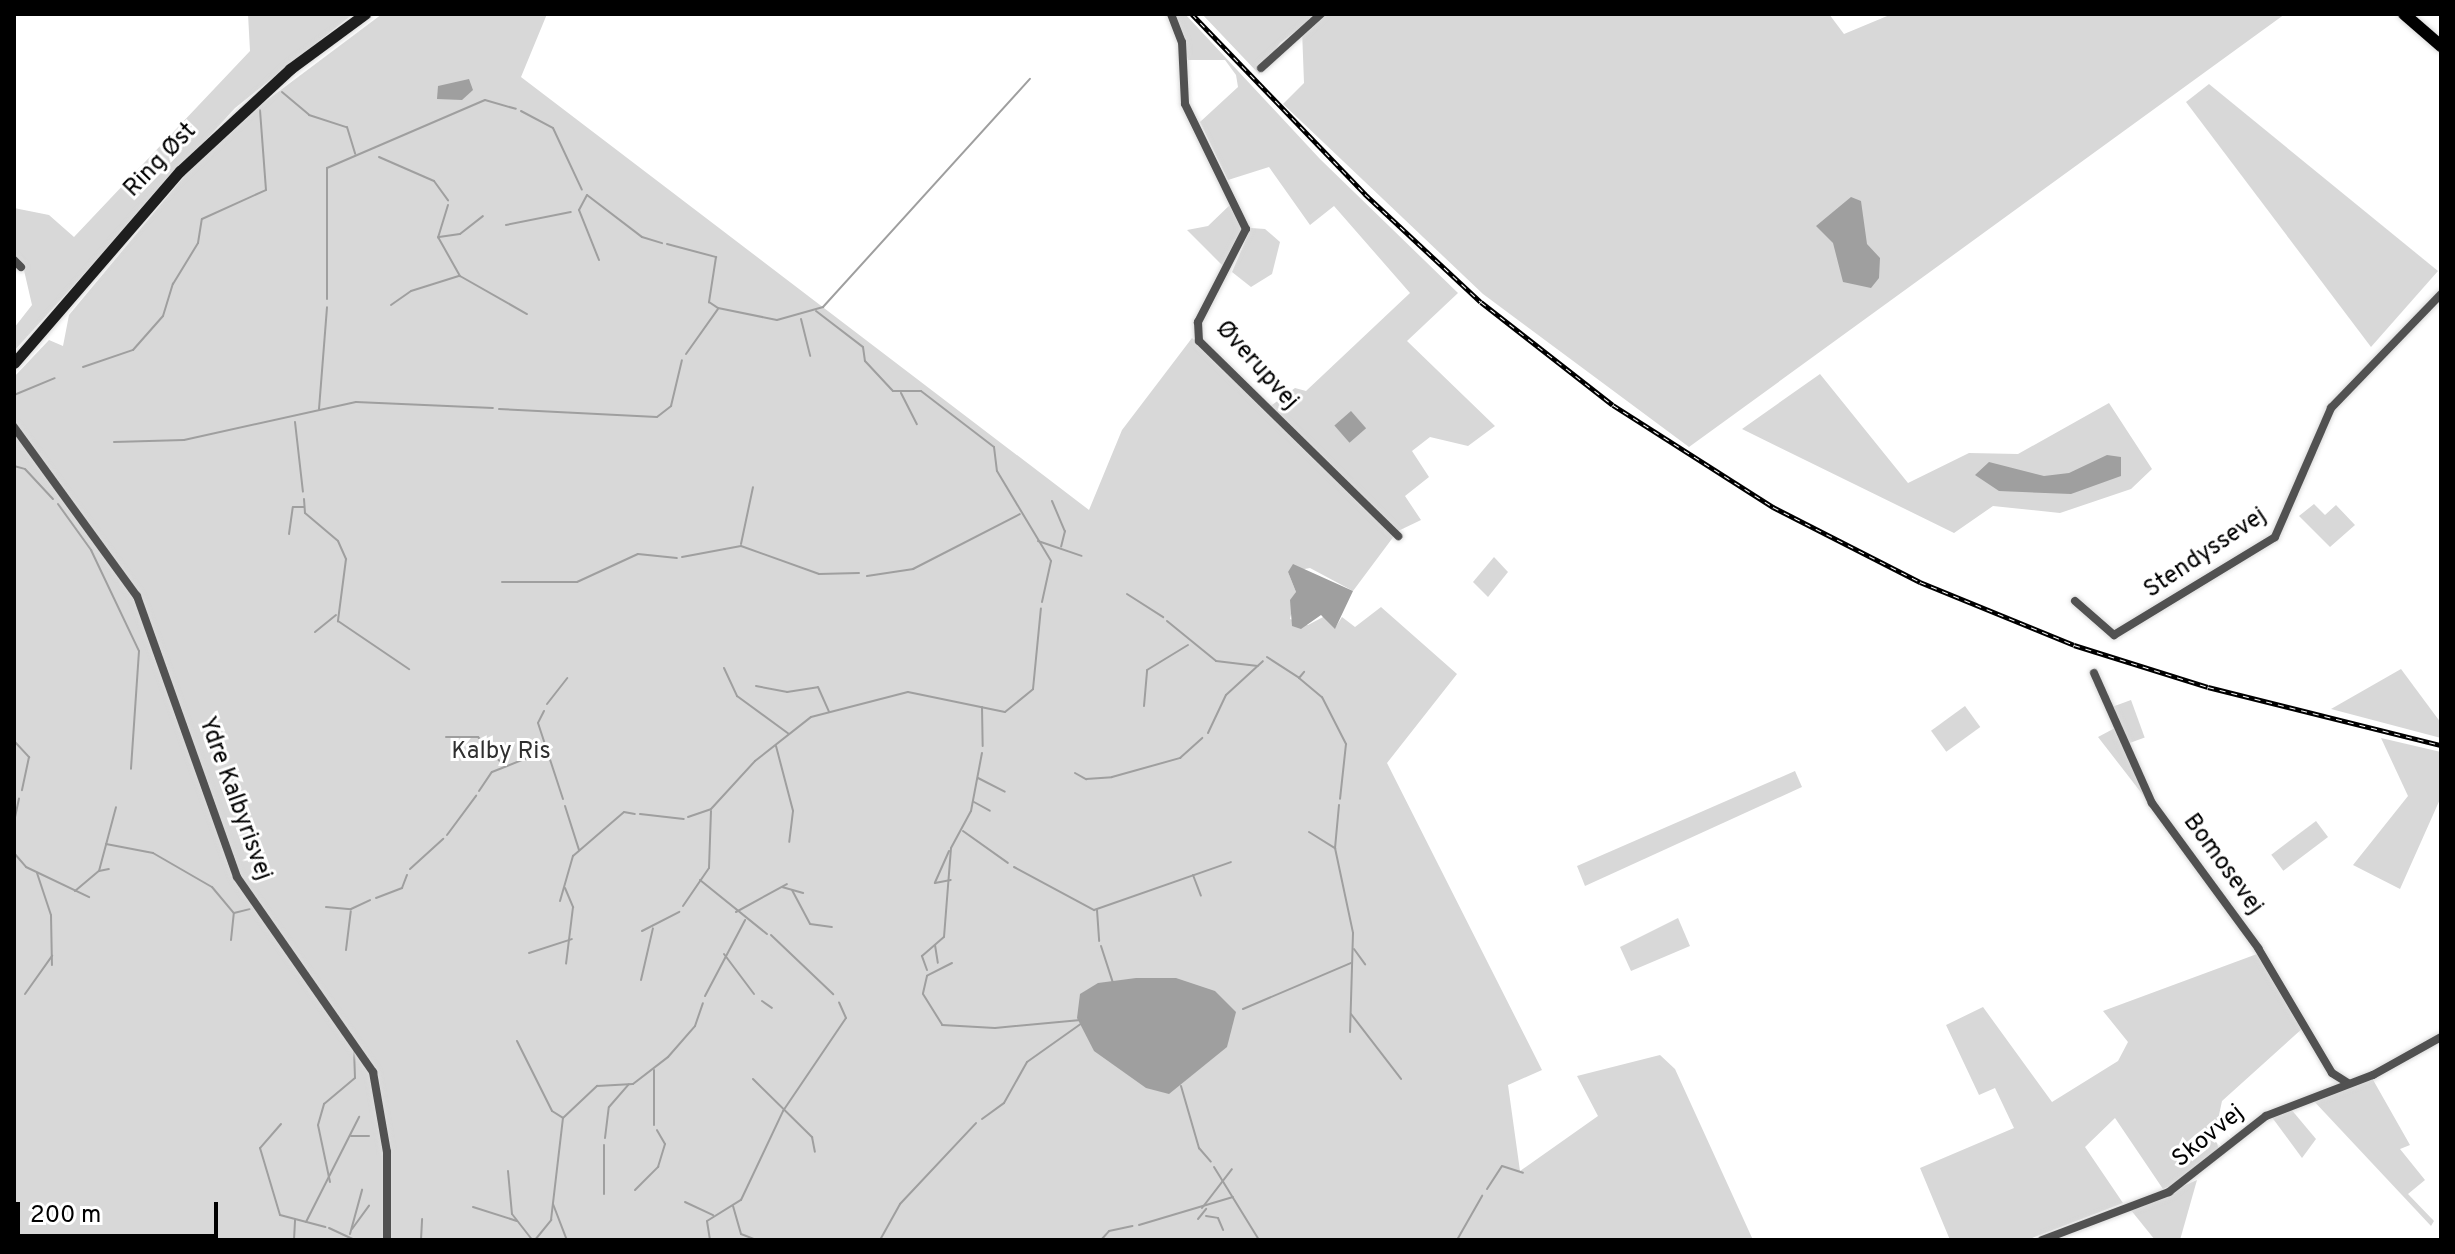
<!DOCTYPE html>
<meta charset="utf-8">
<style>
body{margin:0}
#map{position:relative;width:2455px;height:1254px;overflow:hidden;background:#fff;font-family:Overpass,sans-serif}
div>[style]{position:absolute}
.green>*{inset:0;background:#d8d8d8;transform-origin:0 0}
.water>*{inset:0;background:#9f9f9f;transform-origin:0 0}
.stream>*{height:2px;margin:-1px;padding:0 1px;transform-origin:1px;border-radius:1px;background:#9f9f9f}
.roads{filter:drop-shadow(0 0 2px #dbdbdb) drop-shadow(0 0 2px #dbdbdb)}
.street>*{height:8px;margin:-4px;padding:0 4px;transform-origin:4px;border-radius:4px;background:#515151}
.secondary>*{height:11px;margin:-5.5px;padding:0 5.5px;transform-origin:5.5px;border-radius:5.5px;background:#1e1e1e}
.primary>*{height:12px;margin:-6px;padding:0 6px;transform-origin:6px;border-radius:6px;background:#000}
.rail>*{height:5px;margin-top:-2.5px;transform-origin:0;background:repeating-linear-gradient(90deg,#fff 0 6px,#000 0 12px);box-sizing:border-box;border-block:2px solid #000}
span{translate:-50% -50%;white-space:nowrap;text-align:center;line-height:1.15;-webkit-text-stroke:6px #fff;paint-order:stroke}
.street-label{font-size:24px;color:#000}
.park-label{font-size:24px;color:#2f2f2f}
.frame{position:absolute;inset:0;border:16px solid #000;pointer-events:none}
.scale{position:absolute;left:16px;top:1202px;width:202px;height:36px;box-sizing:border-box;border:4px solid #000;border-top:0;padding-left:10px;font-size:24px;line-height:28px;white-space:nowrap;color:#000;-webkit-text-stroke:6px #fff;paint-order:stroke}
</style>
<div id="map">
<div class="green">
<i style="clip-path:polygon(248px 14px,353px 14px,235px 108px,14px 351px,14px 328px,32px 305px,23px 266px,14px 255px,14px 208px,49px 215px,74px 237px,250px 51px)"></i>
<i style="clip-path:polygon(382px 14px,547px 14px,521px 77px,1089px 510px,1122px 430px,1192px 338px,1394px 536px,1353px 591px,1310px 568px,1288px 572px,1296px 592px,1290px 619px,1308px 625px,1325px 616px,1335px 628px,1342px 617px,1355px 627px,1381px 607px,1457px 674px,1387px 763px,1542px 1070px,1508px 1085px,1520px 1171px,1598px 1116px,1577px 1076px,1660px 1055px,1675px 1069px,1753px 1240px,14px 1240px,14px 377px,49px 340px,63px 346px,69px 315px,187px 173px,250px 113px)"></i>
<i style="clip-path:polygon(1173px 14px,1185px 14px,1320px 159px,1458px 293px,1407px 341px,1495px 426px,1468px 446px,1430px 437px,1412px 451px,1429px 477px,1405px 496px,1421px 520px,1396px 532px,1268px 408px,1295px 388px,1306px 391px,1410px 293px,1334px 206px,1310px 225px,1269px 167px,1228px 180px,1200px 122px,1238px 87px,1236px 75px,1225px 60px,1188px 60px)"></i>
<i style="clip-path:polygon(1202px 14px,1318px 14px,1280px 43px,1259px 74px)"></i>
<i style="clip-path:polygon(1325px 14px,1829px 14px,1844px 34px,1892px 14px,2285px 14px,1689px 447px,1483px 294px,1283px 104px,1304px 83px,1302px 30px)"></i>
<i style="clip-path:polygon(2209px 84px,2438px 271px,2371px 347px,2186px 102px)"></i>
<i style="clip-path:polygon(1233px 202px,1243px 231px,1226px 269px,1187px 230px,1208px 226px)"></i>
<i style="clip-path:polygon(1251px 228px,1265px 229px,1280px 242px,1272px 274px,1251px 287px,1232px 272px)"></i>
<i style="clip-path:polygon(1820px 374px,1908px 483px,1969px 453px,2018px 454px,2109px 403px,2152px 469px,2131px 489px,2060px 513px,1993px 506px,1954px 533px,1742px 429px)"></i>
<i style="clip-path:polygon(2314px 504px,2325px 515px,2336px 505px,2355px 525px,2330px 547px,2299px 516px)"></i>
<i style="clip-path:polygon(1494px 557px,1508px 572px,1488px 597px,1473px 582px)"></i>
<i style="clip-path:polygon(2401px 669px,2441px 723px,2441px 738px,2331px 709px)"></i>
<i style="left:2131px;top:700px;width:40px;height:21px;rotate:70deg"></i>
<i style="left:1965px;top:706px;width:26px;height:42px;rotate:54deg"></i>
<i style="clip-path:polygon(2115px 728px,2138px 781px,2157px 813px,2098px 737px)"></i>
<i style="clip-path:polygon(2381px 738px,2441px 752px,2441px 797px,2400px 889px,2353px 865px,2408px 796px)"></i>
<i style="clip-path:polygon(1795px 771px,1802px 787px,1585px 886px,1577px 866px)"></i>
<i style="left:2316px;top:821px;width:20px;height:56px;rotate:53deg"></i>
<i style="clip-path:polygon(1678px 918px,1690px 946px,1631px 971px,1620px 947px)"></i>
<i style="clip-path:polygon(2257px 954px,2304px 1027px,2222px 1101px,2215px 1134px,2219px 1151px,2188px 1178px,2163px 1189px,2115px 1118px,2085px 1147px,2123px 1203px,2027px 1240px,1950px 1240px,1920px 1168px,2014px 1128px,1995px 1088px,1979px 1095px,1946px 1025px,1983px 1007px,2052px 1102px,2118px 1061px,2128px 1042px,2103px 1011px)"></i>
<i style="clip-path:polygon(2372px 1078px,2410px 1145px,2400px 1149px,2425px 1180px,2408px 1194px,2434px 1221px,2431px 1226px,2311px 1098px)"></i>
<i style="clip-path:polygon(2290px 1108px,2316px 1139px,2302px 1158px,2271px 1116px)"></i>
<i style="clip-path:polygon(2197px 1180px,2180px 1240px,2155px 1240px,2130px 1209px)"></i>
</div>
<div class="water">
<i style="clip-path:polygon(469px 79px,473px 90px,462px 100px,437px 99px,438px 86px)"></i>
<i style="clip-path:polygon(1851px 197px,1861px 201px,1867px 244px,1880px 258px,1879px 278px,1871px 288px,1843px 282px,1833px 243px,1816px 226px)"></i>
<i style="left:1351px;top:411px;width:23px;height:22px;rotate:49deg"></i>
<i style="clip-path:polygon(2107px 455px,2121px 457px,2121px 476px,2071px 494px,1999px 491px,1975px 475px,1989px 462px,2044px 476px,2069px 473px)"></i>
<i style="clip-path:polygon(1293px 564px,1353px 591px,1335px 629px,1321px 615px,1301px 629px,1292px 626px,1290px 600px,1296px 592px,1288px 572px)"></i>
<i style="clip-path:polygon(1136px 978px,1176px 978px,1215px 991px,1236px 1012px,1227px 1047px,1169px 1094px,1146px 1088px,1094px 1051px,1077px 1018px,1080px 994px,1098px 983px)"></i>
</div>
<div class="stream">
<i style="left:282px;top:92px;width:35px;rotate:40deg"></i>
<i style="left:309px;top:115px;width:40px;rotate:18deg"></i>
<i style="left:347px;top:127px;width:28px;rotate:73deg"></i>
<i style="left:521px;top:111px;width:36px;rotate:28deg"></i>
<i style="left:553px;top:128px;width:68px;rotate:64.9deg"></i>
<i style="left:379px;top:157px;width:60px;rotate:23.6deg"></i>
<i style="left:434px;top:181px;width:24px;rotate:54deg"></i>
<i style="left:448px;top:205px;width:34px;rotate:107deg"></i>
<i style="left:438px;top:237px;width:45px;rotate:60.6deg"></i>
<i style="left:460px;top:276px;width:77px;rotate:29.6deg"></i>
<i style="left:506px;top:225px;width:66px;rotate:-11.3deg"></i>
<i style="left:439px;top:237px;width:21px;rotate:-8deg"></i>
<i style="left:460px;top:234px;width:29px;rotate:-38deg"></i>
<i style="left:667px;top:244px;width:51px;rotate:14.9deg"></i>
<i style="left:716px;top:257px;width:46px;rotate:98.8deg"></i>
<i style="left:709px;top:302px;width:11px;rotate:34deg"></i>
<i style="left:718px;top:308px;width:60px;rotate:11.5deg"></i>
<i style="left:777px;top:320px;width:48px;rotate:-15.8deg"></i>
<i style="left:823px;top:307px;width:308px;rotate:-47.8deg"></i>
<i style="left:599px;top:260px;width:54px;rotate:-111.8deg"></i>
<i style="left:579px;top:210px;width:17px;rotate:-62deg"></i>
<i style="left:587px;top:195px;width:69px;rotate:37.4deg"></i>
<i style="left:642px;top:237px;width:21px;rotate:17deg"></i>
<i style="left:327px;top:299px;width:131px;rotate:-90deg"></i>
<i style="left:327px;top:168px;width:172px;rotate:-23.3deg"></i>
<i style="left:485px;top:100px;width:32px;rotate:16deg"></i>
<i style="left:391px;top:305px;width:24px;rotate:-35deg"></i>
<i style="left:411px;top:291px;width:50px;rotate:-17.4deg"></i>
<i style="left:816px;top:311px;width:59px;rotate:37.5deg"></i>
<i style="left:863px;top:347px;width:14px;rotate:82deg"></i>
<i style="left:865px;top:361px;width:41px;rotate:47deg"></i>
<i style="left:893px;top:391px;width:28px"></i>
<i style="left:921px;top:391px;width:92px;rotate:37.5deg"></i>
<i style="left:994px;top:447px;width:24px;rotate:83deg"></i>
<i style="left:997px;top:471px;width:105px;rotate:59deg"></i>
<i style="left:1051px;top:561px;width:42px;rotate:102.4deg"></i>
<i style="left:801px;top:319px;width:38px;rotate:76deg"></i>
<i style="left:686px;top:354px;width:55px;rotate:-54.6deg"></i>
<i style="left:83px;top:367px;width:53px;rotate:-18.8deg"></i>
<i style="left:133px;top:350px;width:45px;rotate:-48.6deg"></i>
<i style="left:163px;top:316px;width:34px;rotate:-73deg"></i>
<i style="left:173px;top:284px;width:48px;rotate:-58.6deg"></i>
<i style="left:198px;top:243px;width:24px;rotate:-81deg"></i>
<i style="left:202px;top:219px;width:70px;rotate:-24.4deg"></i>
<i style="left:266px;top:190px;width:80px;rotate:-94.3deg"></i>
<i style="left:901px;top:393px;width:35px;rotate:63deg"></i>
<i style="left:14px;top:395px;width:44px;rotate:-22.5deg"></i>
<i style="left:319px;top:409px;width:102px;rotate:-85.5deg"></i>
<i style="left:499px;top:409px;width:158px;rotate:2.9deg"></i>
<i style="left:657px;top:417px;width:18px;rotate:-38deg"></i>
<i style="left:671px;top:406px;width:47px;rotate:-76.6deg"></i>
<i style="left:295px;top:422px;width:70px;rotate:83.5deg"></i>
<i style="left:114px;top:442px;width:70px;rotate:-1.6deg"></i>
<i style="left:184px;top:440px;width:176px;rotate:-12.5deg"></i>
<i style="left:356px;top:402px;width:137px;rotate:2.5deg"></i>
<i style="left:14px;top:466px;width:11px;rotate:15deg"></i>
<i style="left:25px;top:469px;width:41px;rotate:47deg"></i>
<i style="left:304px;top:499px;width:14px;rotate:86deg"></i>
<i style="left:305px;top:513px;width:43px;rotate:40.3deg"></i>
<i style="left:338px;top:541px;width:20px;rotate:66deg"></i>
<i style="left:346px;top:559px;width:63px;rotate:97.4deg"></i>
<i style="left:338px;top:621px;width:86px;rotate:34.1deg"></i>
<i style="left:1052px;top:501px;width:33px;rotate:67deg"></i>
<i style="left:1065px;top:531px;width:16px;rotate:104deg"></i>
<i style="left:58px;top:504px;width:57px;rotate:54.3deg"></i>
<i style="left:91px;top:550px;width:112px;rotate:64.6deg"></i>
<i style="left:139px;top:651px;width:118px;rotate:93.9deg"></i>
<i style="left:289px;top:534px;width:27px;rotate:-82deg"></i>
<i style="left:293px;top:507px;width:11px"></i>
<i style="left:1038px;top:541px;width:46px;rotate:18.8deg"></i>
<i style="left:741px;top:544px;width:58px;rotate:-78.1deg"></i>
<i style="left:682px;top:557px;width:60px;rotate:-10.6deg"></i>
<i style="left:741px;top:546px;width:83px;rotate:19.7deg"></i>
<i style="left:819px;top:574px;width:40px;rotate:-1.4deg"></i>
<i style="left:867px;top:576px;width:47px;rotate:-8.7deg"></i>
<i style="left:913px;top:569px;width:120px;rotate:-27.2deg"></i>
<i style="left:502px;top:582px;width:75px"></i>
<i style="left:577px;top:582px;width:67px;rotate:-24.7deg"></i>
<i style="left:638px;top:554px;width:39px;rotate:6deg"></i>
<i style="left:1127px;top:594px;width:43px;rotate:32.6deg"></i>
<i style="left:1167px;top:621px;width:63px;rotate:39.2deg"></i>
<i style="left:1216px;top:661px;width:42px;rotate:6.8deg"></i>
<i style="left:315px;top:632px;width:27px;rotate:-39deg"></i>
<i style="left:1267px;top:657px;width:38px;rotate:33deg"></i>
<i style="left:1299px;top:678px;width:8px;rotate:-50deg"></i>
<i style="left:724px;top:668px;width:31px;rotate:65deg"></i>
<i style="left:737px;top:696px;width:64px;rotate:36.2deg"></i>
<i style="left:1299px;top:678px;width:30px;rotate:40deg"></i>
<i style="left:1322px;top:697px;width:53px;rotate:62.9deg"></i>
<i style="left:1346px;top:744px;width:55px;rotate:96.2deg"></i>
<i style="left:756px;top:686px;width:32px;rotate:11deg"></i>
<i style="left:787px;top:692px;width:31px;rotate:-9deg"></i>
<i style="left:818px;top:687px;width:27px;rotate:66deg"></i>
<i style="left:547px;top:704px;width:33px;rotate:-52deg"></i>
<i style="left:1144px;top:706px;width:36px;rotate:-85deg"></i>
<i style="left:1147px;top:670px;width:48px;rotate:-31.4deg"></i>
<i style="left:982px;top:707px;width:39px;rotate:89deg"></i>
<i style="left:544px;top:711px;width:13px;rotate:117deg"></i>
<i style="left:538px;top:723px;width:80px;rotate:71.8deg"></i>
<i style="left:1208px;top:733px;width:42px;rotate:-64.7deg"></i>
<i style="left:1226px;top:695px;width:50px;rotate:-42.6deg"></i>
<i style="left:446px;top:737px;width:32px"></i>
<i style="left:478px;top:737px;width:38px;rotate:48deg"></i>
<i style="left:15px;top:742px;width:21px;rotate:47deg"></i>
<i style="left:29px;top:757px;width:34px;rotate:102deg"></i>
<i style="left:776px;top:746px;width:67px;rotate:75.3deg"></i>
<i style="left:793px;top:811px;width:31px;rotate:97deg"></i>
<i style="left:1075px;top:773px;width:13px;rotate:29deg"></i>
<i style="left:1086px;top:779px;width:26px;rotate:-4deg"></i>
<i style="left:1112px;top:777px;width:71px;rotate:-15.6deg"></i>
<i style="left:1180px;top:758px;width:30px;rotate:-42deg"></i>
<i style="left:978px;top:778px;width:30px;rotate:27deg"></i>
<i style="left:479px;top:791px;width:23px;rotate:-56deg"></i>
<i style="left:492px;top:772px;width:59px;rotate:-21.8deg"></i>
<i style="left:974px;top:802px;width:18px;rotate:29deg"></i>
<i style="left:1339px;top:805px;width:43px;rotate:95.3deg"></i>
<i style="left:1335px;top:848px;width:87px;rotate:78deg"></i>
<i style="left:1353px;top:933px;width:99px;rotate:91.7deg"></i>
<i style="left:565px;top:806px;width:46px;rotate:72.3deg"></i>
<i style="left:640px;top:814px;width:44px;rotate:6.5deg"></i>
<i style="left:688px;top:817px;width:24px;rotate:-19deg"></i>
<i style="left:711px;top:809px;width:65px;rotate:-47.5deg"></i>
<i style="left:755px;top:761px;width:71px;rotate:-38.2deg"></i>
<i style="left:811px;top:717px;width:100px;rotate:-14.5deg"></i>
<i style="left:908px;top:692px;width:99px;rotate:11.7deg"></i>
<i style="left:1005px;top:712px;width:36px;rotate:-39deg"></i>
<i style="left:1033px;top:689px;width:81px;rotate:-84.4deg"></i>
<i style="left:14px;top:822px;width:24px;rotate:-78deg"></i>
<i style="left:963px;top:831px;width:55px;rotate:35.4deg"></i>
<i style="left:1309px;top:832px;width:31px;rotate:32deg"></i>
<i style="left:447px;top:835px;width:49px;rotate:-53.4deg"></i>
<i style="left:106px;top:844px;width:48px;rotate:10.8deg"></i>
<i style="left:153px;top:853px;width:68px;rotate:30deg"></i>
<i style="left:212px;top:887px;width:34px;rotate:50deg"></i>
<i style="left:234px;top:913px;width:16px;rotate:-14deg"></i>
<i style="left:949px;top:851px;width:35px;rotate:114deg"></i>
<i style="left:935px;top:883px;width:16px;rotate:-11deg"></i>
<i style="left:14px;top:853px;width:18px;rotate:49deg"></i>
<i style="left:26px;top:867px;width:70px;rotate:25.5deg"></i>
<i style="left:1014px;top:867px;width:91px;rotate:28.3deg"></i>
<i style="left:1094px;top:910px;width:145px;rotate:-19.3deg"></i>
<i style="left:410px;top:869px;width:45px;rotate:-42.3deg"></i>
<i style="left:99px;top:871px;width:10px;rotate:-11deg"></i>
<i style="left:37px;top:873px;width:44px;rotate:71.6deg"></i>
<i style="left:51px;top:915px;width:50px;rotate:88.9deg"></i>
<i style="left:1193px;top:875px;width:22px;rotate:69deg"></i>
<i style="left:700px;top:880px;width:86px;rotate:38.9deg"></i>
<i style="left:782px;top:887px;width:22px;rotate:16deg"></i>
<i style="left:565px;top:888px;width:21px;rotate:67deg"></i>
<i style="left:573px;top:907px;width:57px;rotate:97deg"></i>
<i style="left:792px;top:890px;width:38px;rotate:62deg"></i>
<i style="left:810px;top:924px;width:22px;rotate:8deg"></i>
<i style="left:75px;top:891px;width:31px;rotate:-40deg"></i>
<i style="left:99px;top:871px;width:66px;rotate:-75.1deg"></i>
<i style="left:376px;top:898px;width:28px;rotate:-21deg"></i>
<i style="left:402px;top:888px;width:14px;rotate:-69deg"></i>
<i style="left:560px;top:901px;width:47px;rotate:-73.9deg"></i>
<i style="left:573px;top:856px;width:67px;rotate:-40.8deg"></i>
<i style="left:624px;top:812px;width:11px;rotate:10deg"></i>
<i style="left:683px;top:906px;width:46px;rotate:-55.6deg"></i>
<i style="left:709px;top:868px;width:57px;rotate:-88deg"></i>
<i style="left:326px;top:907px;width:25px;rotate:5deg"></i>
<i style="left:351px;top:909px;width:21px;rotate:-25deg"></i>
<i style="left:1097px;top:910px;width:31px;rotate:86deg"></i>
<i style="left:736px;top:912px;width:58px;rotate:-28.8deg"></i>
<i style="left:642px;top:931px;width:42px;rotate:-27.2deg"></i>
<i style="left:771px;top:935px;width:86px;rotate:43.6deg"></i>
<i style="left:231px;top:940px;width:27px;rotate:-84deg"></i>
<i style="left:935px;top:945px;width:18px;rotate:81deg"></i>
<i style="left:1101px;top:946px;width:39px;rotate:72deg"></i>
<i style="left:1354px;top:949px;width:19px;rotate:54deg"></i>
<i style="left:346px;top:950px;width:39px;rotate:-83deg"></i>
<i style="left:529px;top:953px;width:45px;rotate:-18deg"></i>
<i style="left:724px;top:954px;width:50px;rotate:53.1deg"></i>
<i style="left:952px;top:963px;width:28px;rotate:153deg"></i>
<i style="left:927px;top:976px;width:18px;rotate:103deg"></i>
<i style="left:923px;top:994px;width:36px;rotate:58deg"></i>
<i style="left:942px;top:1025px;width:53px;rotate:3.2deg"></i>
<i style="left:995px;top:1028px;width:86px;rotate:-5.3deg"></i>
<i style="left:927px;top:970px;width:15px;rotate:-110deg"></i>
<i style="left:922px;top:956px;width:29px;rotate:-41deg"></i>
<i style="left:944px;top:937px;width:89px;rotate:-85.5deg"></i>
<i style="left:951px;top:848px;width:42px;rotate:-61.6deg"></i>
<i style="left:971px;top:811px;width:59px;rotate:-79.3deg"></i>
<i style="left:641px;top:980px;width:53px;rotate:-77deg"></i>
<i style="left:25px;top:994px;width:47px;rotate:-54.6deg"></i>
<i style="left:705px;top:996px;width:86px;rotate:-62.2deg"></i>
<i style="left:762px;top:1001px;width:12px;rotate:35deg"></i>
<i style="left:1243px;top:1009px;width:117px;rotate:-23.1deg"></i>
<i style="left:1351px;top:1014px;width:82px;rotate:52.4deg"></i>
<i style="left:517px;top:1041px;width:78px;rotate:63.4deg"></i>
<i style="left:552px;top:1111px;width:13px;rotate:32deg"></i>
<i style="left:654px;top:1070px;width:55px;rotate:90deg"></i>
<i style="left:753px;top:1079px;width:83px;rotate:44.5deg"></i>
<i style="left:812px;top:1137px;width:15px;rotate:79deg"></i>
<i style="left:1181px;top:1086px;width:65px;rotate:73.8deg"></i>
<i style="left:1199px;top:1148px;width:18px;rotate:49deg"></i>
<i style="left:982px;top:1119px;width:27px;rotate:-36deg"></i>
<i style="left:1004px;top:1103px;width:47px;rotate:-60.7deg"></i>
<i style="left:1027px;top:1062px;width:67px;rotate:-35.3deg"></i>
<i style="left:281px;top:1124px;width:32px;rotate:131deg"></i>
<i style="left:260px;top:1148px;width:70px;rotate:73.4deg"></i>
<i style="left:280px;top:1215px;width:47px;rotate:14.9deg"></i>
<i style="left:351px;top:1136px;width:18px"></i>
<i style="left:605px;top:1138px;width:31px;rotate:-83deg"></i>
<i style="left:609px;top:1107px;width:30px;rotate:-49deg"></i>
<i style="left:1214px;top:1167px;width:86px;rotate:58.3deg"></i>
<i style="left:508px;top:1171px;width:43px;rotate:84.7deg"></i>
<i style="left:512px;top:1214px;width:33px;rotate:52deg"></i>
<i style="left:330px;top:1182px;width:58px;rotate:-101.9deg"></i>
<i style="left:318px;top:1125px;width:22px;rotate:-74deg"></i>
<i style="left:324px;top:1104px;width:40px;rotate:-40deg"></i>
<i style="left:355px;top:1078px;width:27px;rotate:-92deg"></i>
<i style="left:1487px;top:1189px;width:27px;rotate:-57deg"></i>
<i style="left:1502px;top:1166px;width:22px;rotate:18deg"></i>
<i style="left:635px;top:1190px;width:33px;rotate:-45deg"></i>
<i style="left:658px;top:1167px;width:24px;rotate:-73deg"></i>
<i style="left:665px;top:1144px;width:16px;rotate:-120deg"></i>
<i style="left:604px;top:1194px;width:49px;rotate:-90deg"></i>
<i style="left:685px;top:1202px;width:31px;rotate:25deg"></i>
<i style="left:553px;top:1204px;width:39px;rotate:69deg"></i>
<i style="left:733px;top:1206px;width:29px;rotate:74deg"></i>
<i style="left:741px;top:1234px;width:17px;rotate:21deg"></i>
<i style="left:473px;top:1207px;width:46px;rotate:17.7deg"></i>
<i style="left:1202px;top:1208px;width:49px;rotate:-52.4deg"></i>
<i style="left:1206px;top:1216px;width:12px;rotate:9deg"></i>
<i style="left:1218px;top:1218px;width:13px;rotate:67deg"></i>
<i style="left:1198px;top:1219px;width:13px;rotate:-51deg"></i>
<i style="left:306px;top:1222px;width:118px;rotate:-63.2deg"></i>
<i style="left:1139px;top:1225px;width:98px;rotate:-16.6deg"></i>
<i style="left:329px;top:1228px;width:29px;rotate:25deg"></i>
<i style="left:352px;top:1229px;width:29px;rotate:-54deg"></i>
<i style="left:350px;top:1234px;width:46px;rotate:-74.7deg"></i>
<i style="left:294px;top:1240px;width:20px;rotate:-87deg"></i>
<i style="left:421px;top:1240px;width:21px;rotate:-87deg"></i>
<i style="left:535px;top:1240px;width:26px;rotate:-51deg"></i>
<i style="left:551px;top:1220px;width:103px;rotate:-83.3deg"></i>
<i style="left:563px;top:1118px;width:47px;rotate:-43.3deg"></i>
<i style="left:597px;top:1086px;width:36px;rotate:-3deg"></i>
<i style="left:633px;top:1084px;width:44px;rotate:-37.6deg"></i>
<i style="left:668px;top:1057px;width:41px;rotate:-48.9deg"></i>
<i style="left:695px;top:1026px;width:24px;rotate:-71deg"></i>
<i style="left:710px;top:1240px;width:19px;rotate:-99deg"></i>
<i style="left:707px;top:1221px;width:40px;rotate:-32deg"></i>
<i style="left:741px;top:1200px;width:98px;rotate:-64.7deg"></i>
<i style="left:783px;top:1111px;width:112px;rotate:-55.9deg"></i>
<i style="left:846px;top:1018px;width:17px;rotate:-114deg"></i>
<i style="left:880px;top:1240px;width:41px;rotate:-60.9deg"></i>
<i style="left:900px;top:1204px;width:111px;rotate:-46.8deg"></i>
<i style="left:1101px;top:1240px;width:12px;rotate:-48deg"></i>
<i style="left:1109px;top:1231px;width:24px;rotate:-12deg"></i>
<i style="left:1457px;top:1240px;width:51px;rotate:-60.4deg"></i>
</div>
<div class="roads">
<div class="street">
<i style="left:1171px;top:14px;width:30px;rotate:69deg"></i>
<i style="left:1182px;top:42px;width:62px;rotate:87.2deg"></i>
<i style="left:1185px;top:104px;width:139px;rotate:64deg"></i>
<i style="left:1246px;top:229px;width:105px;rotate:117.3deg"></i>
<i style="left:1198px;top:322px;width:19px;rotate:87deg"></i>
<i style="left:1199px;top:341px;width:279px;rotate:44.4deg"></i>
<i style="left:1261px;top:68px;width:81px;rotate:-42deg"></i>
<i style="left:14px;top:260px;width:10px;rotate:45deg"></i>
<i style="left:14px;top:427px;width:209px;rotate:54deg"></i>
<i style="left:137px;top:596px;width:298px;rotate:70.4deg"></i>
<i style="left:237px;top:877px;width:238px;rotate:55.1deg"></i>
<i style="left:373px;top:1072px;width:81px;rotate:80.1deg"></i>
<i style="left:387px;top:1152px;width:88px;rotate:90deg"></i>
<i style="left:2075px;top:601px;width:52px;rotate:41.1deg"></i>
<i style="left:2114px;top:635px;width:188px;rotate:-31.3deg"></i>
<i style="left:2275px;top:537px;width:141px;rotate:-66.5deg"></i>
<i style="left:2331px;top:408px;width:158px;rotate:-46deg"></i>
<i style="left:2094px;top:673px;width:142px;rotate:66deg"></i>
<i style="left:2152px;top:803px;width:180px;rotate:53.8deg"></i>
<i style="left:2258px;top:948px;width:145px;rotate:59.4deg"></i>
<i style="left:2332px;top:1073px;width:19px;rotate:32deg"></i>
<i style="left:2042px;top:1240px;width:136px;rotate:-20.7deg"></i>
<i style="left:2169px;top:1192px;width:123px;rotate:-38.1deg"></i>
<i style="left:2266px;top:1116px;width:115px;rotate:-21deg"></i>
<i style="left:2373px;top:1075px;width:78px;rotate:-29.2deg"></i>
</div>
<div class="secondary">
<i style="left:14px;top:363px;width:254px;rotate:-49.2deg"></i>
<i style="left:180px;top:171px;width:150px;rotate:-42.8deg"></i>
<i style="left:290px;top:69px;width:93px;rotate:-36.3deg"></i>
</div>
<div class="primary">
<i style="left:2404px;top:14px;width:49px;rotate:40.9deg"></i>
</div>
</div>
<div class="rail">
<i style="left:1192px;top:14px;width:250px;rotate:46.1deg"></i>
<i style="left:1365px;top:194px;width:158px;rotate:43deg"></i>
<i style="left:1481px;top:302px;width:167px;rotate:38deg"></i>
<i style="left:1613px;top:405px;width:190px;rotate:32.5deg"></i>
<i style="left:1773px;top:507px;width:165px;rotate:27deg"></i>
<i style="left:1920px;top:582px;width:166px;rotate:22.2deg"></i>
<i style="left:2074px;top:645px;width:140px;rotate:17.4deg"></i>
<i style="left:2208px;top:687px;width:240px;rotate:14deg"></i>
</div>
<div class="street-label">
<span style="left:161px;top:161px;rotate:-46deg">Ring Øst</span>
<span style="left:1256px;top:366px;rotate:48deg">Øverupvej</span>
<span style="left:2206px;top:554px;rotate:-34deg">Stendyssevej</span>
<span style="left:234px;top:799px;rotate:70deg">Ydre Kalbyrisvej</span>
<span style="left:2222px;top:865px;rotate:54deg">Bomosevej</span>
<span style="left:2209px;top:1137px;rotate:-39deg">Skovvej</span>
</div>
<div class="park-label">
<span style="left:501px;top:753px">Kalby Ris</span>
</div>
<div class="frame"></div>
<div class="scale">200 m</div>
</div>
